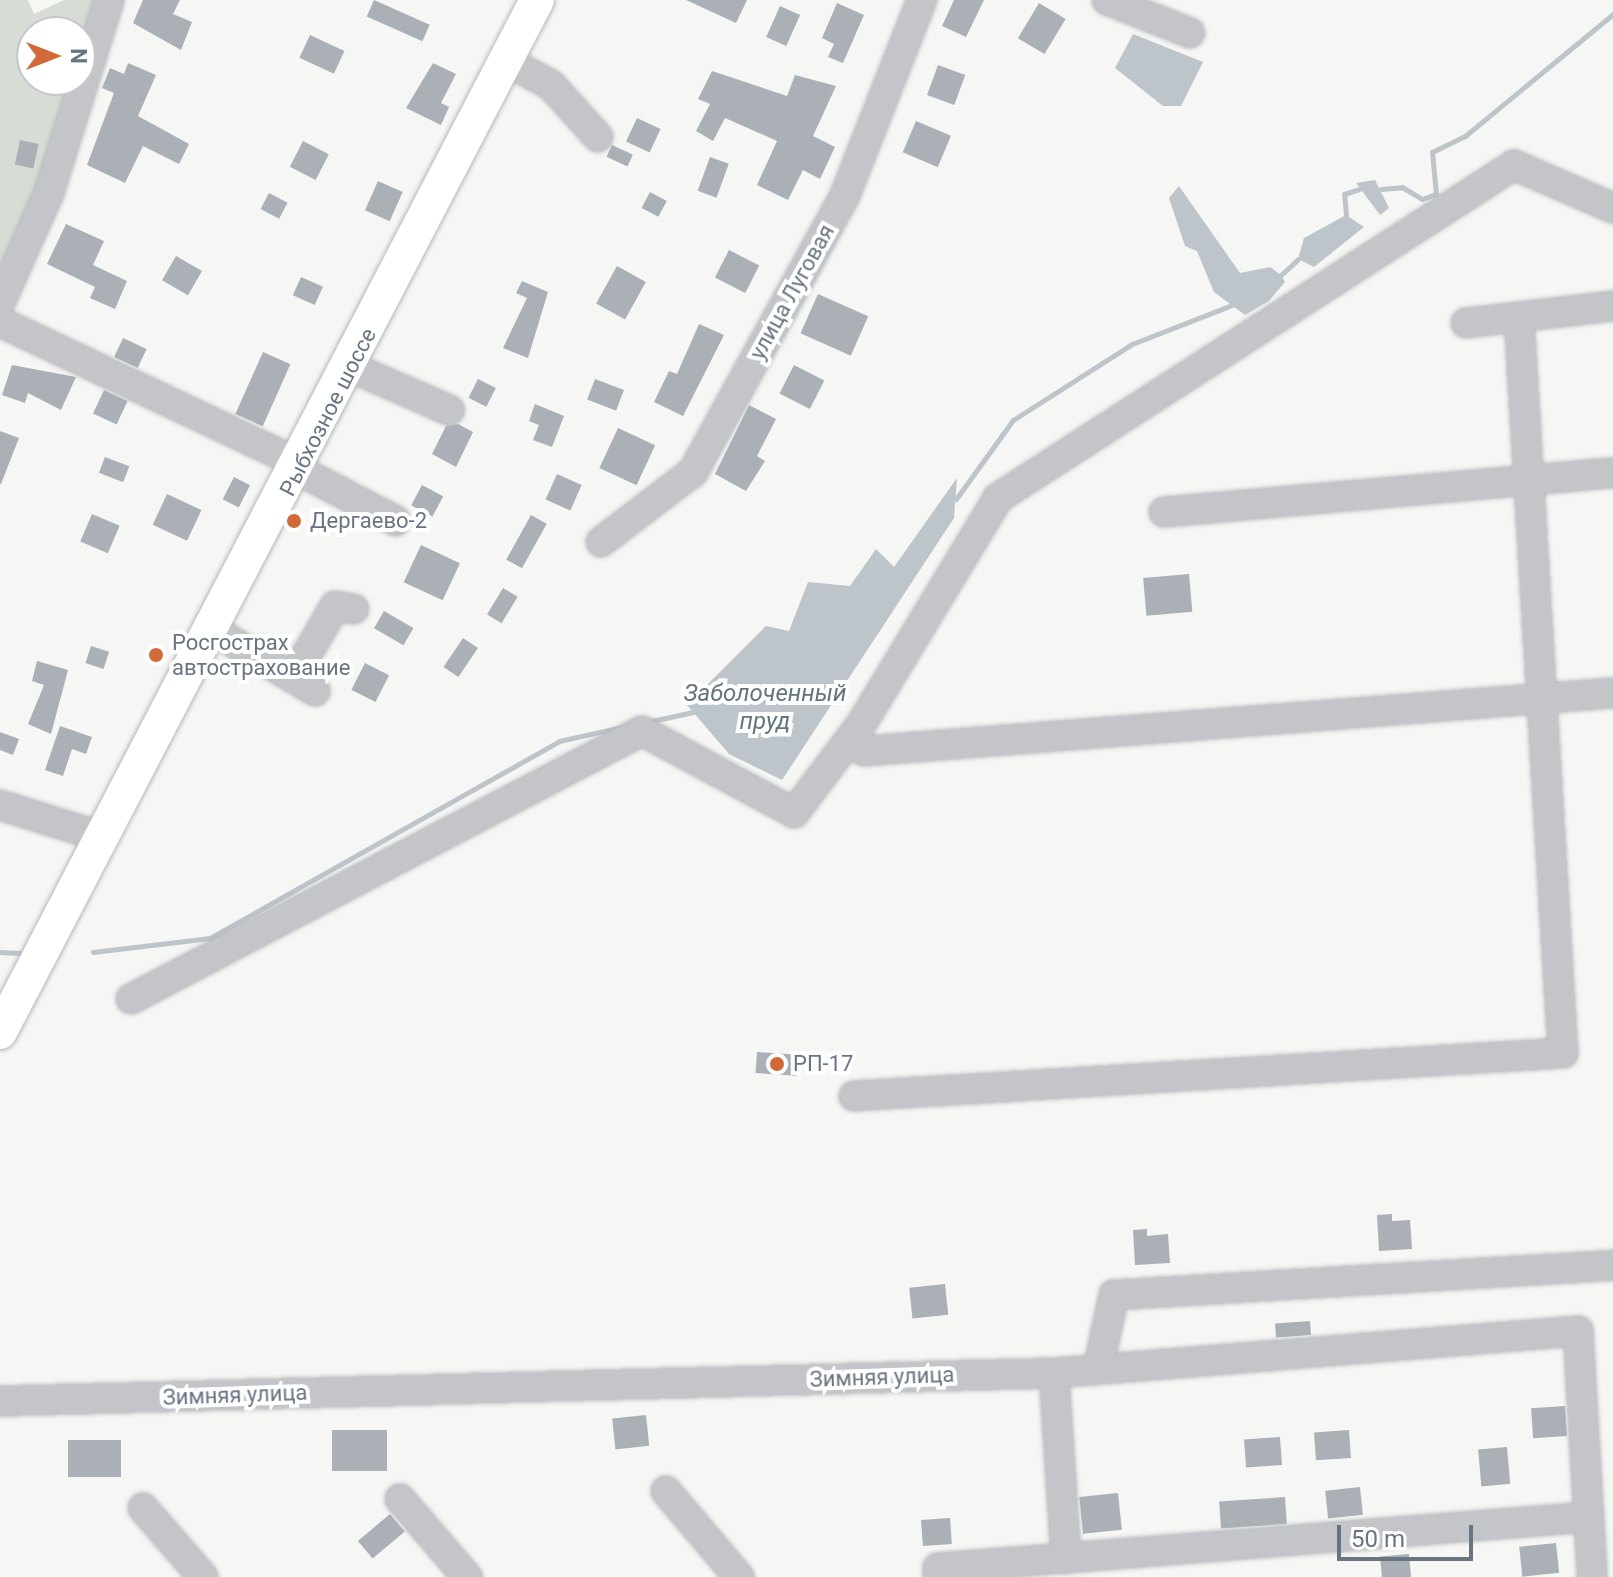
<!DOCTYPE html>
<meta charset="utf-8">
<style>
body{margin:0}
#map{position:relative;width:1613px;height:1577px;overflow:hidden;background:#f6f6f4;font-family:Roboto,sans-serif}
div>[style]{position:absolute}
.green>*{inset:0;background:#d7ddd5}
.water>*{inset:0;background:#bdc4ca}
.stream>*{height:5px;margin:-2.5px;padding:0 2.5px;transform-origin:2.5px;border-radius:2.5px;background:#bdc4ca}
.building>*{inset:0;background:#abb0b6;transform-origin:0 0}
.roads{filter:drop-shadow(0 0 2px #b4b7bb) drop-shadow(0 0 2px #b4b7bb)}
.minor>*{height:28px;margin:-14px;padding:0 14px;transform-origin:14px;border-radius:14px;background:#c3c5c9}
.major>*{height:34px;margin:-17px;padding:0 17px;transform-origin:17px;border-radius:17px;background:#fff}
.dots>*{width:22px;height:22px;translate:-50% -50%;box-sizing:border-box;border:4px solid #fff;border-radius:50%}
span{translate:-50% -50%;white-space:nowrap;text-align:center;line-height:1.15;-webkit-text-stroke:8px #fff;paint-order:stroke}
.street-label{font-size:22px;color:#697482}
.poi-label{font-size:22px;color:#697482}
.left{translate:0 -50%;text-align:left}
.water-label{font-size:24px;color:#64747e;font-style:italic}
.north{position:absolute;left:16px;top:16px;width:80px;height:80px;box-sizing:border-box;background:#fff;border:2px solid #c3c7cd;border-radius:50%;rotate:90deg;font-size:22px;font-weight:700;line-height:32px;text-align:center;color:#697482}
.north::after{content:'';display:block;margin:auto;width:28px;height:36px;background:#d16a39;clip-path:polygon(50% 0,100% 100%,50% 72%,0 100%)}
.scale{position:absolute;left:1337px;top:1525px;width:136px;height:36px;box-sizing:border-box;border:4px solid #697482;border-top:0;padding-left:10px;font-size:24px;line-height:28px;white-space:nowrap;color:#697482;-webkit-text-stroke:6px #fff;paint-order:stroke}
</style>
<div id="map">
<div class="green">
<i style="clip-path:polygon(0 0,28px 0,34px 14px,64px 0,105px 0,80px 66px,80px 32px,32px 32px,32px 80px,75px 80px,0 290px)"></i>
</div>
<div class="water">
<i style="clip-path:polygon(1133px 34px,1203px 62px,1181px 106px,1163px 106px,1115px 68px)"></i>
<i style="clip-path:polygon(1375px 180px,1389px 208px,1380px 215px,1356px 183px)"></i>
<i style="clip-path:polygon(1179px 186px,1240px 273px,1270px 267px,1281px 275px,1285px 282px,1269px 301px,1245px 315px,1214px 292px,1197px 251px,1185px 246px,1169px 198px)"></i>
<i style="clip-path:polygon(1346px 215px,1364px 227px,1314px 267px,1298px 259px,1304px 238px)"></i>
<i style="clip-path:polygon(957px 478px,954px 518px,782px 780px,729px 754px,687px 705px,766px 626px,789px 631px,808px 582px,850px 586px,876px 549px,894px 567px)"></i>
</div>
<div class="stream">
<i style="left:1381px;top:189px;width:21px;rotate:-5deg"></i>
<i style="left:1402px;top:187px;width:23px;rotate:31deg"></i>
<i style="left:1422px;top:199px;width:15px;rotate:-20deg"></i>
<i style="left:1436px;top:194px;width:42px;rotate:-95.4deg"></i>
<i style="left:1432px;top:152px;width:37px;rotate:-26deg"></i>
<i style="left:1465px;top:136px;width:192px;rotate:-39.5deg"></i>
<i style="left:1346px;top:215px;width:21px;rotate:-95deg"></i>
<i style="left:1344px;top:194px;width:16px;rotate:-18deg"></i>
<i style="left:1281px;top:275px;width:23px;rotate:-43deg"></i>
<i style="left:956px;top:499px;width:97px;rotate:-54.2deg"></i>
<i style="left:1013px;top:420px;width:141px;rotate:-32.6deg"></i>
<i style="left:1132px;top:344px;width:107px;rotate:-21.3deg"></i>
<i style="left:647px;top:722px;width:47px;rotate:-12.3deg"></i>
<i style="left:0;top:952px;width:20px;rotate:3deg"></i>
<i style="left:93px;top:952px;width:118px;rotate:-6.8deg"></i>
<i style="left:210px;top:938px;width:401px;rotate:-29.4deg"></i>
<i style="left:559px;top:741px;width:65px;rotate:-12.5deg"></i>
</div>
<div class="building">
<i style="clip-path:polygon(143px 0,180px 0,173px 14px,192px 22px,181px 50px,133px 23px)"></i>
<i style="left:374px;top:0;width:61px;height:18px;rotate:24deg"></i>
<i style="clip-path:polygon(686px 0,747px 0,736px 23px)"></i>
<i style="clip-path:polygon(954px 0,984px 0,966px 37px,942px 26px)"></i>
<i style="clip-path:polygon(837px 3px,864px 15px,843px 63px,828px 57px,834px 44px,822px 38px)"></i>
<i style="left:1039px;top:3px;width:31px;height:41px;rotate:31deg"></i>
<i style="left:780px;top:6px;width:22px;height:34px;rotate:24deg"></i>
<i style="left:310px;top:35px;width:38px;height:25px;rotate:25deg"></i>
<i style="clip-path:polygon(128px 63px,156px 75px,138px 116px,189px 144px,179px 164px,143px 146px,125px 183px,87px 165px,114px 93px,102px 88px,110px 68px,124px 74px)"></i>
<i style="clip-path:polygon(433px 63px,456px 74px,441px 103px,449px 107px,441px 125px,406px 108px)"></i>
<i style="left:938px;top:65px;width:29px;height:32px;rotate:20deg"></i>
<i style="clip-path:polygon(712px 71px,787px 96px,795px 75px,836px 86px,813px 136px,835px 147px,820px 179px,803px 170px,788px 200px,757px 185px,777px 141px,725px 118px,713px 141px,696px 131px,710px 104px,698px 99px)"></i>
<i style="left:637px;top:118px;width:26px;height:26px;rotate:25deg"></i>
<i style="left:916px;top:121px;width:38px;height:34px;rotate:23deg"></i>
<i style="left:20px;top:140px;width:19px;height:25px;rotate:12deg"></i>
<i style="left:303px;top:141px;width:29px;height:29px;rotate:27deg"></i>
<i style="left:612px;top:145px;width:23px;height:13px;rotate:25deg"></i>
<i style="left:710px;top:157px;width:20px;height:36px;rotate:20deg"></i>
<i style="left:378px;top:181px;width:27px;height:32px;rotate:24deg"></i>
<i style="left:650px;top:192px;width:19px;height:18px;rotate:28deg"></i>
<i style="left:269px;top:193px;width:21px;height:18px;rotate:28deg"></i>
<i style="clip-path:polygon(66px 224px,104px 241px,93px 265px,127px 281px,115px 309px,90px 298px,95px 287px,47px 264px)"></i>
<i style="left:729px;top:250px;width:34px;height:31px;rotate:27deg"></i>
<i style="left:176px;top:256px;width:30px;height:28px;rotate:30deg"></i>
<i style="left:617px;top:266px;width:33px;height:43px;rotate:29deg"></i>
<i style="left:301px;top:277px;width:24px;height:20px;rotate:24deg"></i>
<i style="clip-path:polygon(522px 281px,548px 292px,528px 358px,503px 348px,527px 298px,516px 293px)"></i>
<i style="left:818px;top:294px;width:55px;height:43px;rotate:24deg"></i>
<i style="clip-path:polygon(699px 324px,724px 335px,683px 416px,654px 402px,669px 371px,677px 374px)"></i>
<i style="left:123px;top:338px;width:26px;height:21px;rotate:25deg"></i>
<i style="left:263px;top:352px;width:30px;height:68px;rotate:24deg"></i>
<i style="clip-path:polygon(12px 365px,76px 377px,61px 410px,28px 393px,25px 403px,2px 395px)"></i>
<i style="left:794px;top:365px;width:34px;height:32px;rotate:27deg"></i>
<i style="left:478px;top:379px;width:20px;height:21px;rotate:27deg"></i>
<i style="left:595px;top:379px;width:31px;height:22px;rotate:21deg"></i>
<i style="left:104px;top:390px;width:26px;height:26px;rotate:25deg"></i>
<i style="clip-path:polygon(535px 404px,564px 416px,552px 447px,533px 440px,539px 425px,529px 421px)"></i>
<i style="clip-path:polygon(749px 405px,776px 419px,757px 456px,765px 461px,746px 491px,715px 474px)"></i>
<i style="clip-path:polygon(458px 424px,473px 432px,456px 467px,432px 454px,446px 426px)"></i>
<i style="left:618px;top:428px;width:41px;height:44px;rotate:25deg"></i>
<i style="clip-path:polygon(0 431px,19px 438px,1px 484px,0 484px)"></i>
<i style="left:105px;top:457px;width:26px;height:17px;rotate:21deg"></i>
<i style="left:557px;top:474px;width:27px;height:28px;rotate:24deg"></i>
<i style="left:234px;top:477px;width:18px;height:25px;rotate:27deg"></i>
<i style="left:422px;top:485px;width:24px;height:23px;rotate:28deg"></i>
<i style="left:167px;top:494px;width:38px;height:34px;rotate:25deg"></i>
<i style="left:92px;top:514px;width:30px;height:30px;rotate:23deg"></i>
<i style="left:531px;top:515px;width:18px;height:51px;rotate:29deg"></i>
<i style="left:421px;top:545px;width:43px;height:41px;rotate:25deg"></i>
<i style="left:1189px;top:574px;width:38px;height:46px;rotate:85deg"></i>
<i style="left:503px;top:588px;width:17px;height:31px;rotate:31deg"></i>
<i style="left:384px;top:611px;width:34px;height:20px;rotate:30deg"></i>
<i style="left:463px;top:638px;width:18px;height:35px;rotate:34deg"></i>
<i style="left:91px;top:646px;width:19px;height:18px;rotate:18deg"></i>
<i style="clip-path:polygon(37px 661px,68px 670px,51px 734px,28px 724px,44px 685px,32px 681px)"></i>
<i style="left:365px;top:663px;width:27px;height:30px;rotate:27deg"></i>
<i style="clip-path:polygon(60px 726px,92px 737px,86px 754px,72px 749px,63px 776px,45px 770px)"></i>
<i style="clip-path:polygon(0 732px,19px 739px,13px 755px,0 750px)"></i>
<i style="left:757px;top:1052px;width:41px;height:21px;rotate:4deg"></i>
<i style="clip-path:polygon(1392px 1214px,1392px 1221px,1410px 1220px,1412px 1249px,1379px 1251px,1377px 1215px)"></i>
<i style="clip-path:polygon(1147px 1229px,1147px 1236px,1168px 1234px,1170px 1263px,1135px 1265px,1133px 1230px)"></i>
<i style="left:945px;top:1284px;width:31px;height:36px;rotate:84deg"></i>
<i style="left:1310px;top:1321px;width:14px;height:35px;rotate:86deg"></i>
<i style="left:1565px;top:1406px;width:30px;height:34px;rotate:86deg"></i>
<i style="left:646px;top:1415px;width:31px;height:34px;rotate:84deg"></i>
<i style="left:332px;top:1430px;width:55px;height:41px"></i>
<i style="left:1349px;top:1430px;width:28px;height:35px;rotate:86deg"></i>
<i style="left:1280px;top:1437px;width:28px;height:36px;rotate:86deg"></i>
<i style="left:68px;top:1440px;width:53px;height:37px"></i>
<i style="left:1507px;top:1447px;width:37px;height:29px;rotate:85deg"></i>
<i style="left:1360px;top:1487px;width:28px;height:35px;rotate:84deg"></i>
<i style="left:1118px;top:1493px;width:37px;height:39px;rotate:84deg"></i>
<i style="left:1285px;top:1497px;width:27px;height:66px;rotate:86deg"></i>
<i style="left:390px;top:1514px;width:23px;height:42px;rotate:50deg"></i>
<i style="left:950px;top:1518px;width:26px;height:29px;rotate:86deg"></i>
<i style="left:1556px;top:1543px;width:30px;height:37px;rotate:84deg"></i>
<i style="left:1409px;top:1554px;width:23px;height:29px;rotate:85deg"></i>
</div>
<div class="roads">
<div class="minor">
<i style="left:1107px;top:0;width:89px;rotate:21.7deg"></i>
<i style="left:507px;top:61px;width:50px;rotate:28.6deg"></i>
<i style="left:551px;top:85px;width:70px;rotate:47.9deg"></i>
<i style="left:0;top:303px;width:120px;rotate:-66deg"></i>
<i style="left:49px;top:193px;width:202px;rotate:-72.7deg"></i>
<i style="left:0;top:322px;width:333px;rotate:25.3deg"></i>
<i style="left:1466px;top:323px;width:148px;rotate:-6.6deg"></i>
<i style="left:355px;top:369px;width:103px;rotate:23.6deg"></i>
<i style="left:298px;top:470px;width:110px;rotate:27.5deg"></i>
<i style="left:1164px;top:512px;width:451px;rotate:-5deg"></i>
<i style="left:601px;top:542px;width:116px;rotate:-37.3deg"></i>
<i style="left:693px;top:472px;width:316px;rotate:-61.2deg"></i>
<i style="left:845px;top:195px;width:210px;rotate:-68.5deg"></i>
<i style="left:213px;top:630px;width:119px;rotate:30.9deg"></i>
<i style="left:293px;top:678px;width:83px;rotate:-59.7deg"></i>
<i style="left:335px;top:606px;width:19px;rotate:9deg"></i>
<i style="left:864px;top:751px;width:751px;rotate:-4.43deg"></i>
<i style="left:0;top:805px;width:108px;rotate:17.3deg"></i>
<i style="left:131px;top:999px;width:577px;rotate:-27.68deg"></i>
<i style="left:642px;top:731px;width:173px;rotate:28.3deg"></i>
<i style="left:794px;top:813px;width:113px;rotate:-52.9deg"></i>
<i style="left:862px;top:723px;width:263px;rotate:-58.8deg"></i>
<i style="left:998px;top:498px;width:614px;rotate:-32.84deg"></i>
<i style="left:1514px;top:165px;width:108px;rotate:23.5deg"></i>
<i style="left:854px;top:1096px;width:710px;rotate:-3.47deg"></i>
<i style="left:1563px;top:1053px;width:737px;rotate:-93.42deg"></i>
<i style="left:1098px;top:1369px;width:76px;rotate:-77.8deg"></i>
<i style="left:1114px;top:1295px;width:500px;rotate:-3.4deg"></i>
<i style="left:1054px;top:1373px;width:186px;rotate:86.3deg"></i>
<i style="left:0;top:1401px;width:1054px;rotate:-1.52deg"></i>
<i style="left:1054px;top:1373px;width:526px;rotate:-4.58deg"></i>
<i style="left:1578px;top:1331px;width:246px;rotate:86.7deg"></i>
<i style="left:666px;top:1491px;width:113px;rotate:49.7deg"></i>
<i style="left:400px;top:1499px;width:103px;rotate:49.3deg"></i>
<i style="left:143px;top:1508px;width:91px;rotate:49deg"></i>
<i style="left:938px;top:1577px;width:9px;rotate:-90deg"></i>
<i style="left:938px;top:1568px;width:653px;rotate:-4.48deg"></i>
</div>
<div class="major">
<i style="left:0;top:1032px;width:1163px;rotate:-62.51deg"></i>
</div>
</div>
<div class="dots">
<i style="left:294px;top:521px;background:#d16a39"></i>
<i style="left:156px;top:655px;background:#d16a39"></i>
<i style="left:777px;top:1064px;background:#d16a39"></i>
</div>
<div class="street-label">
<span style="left:792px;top:292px;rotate:-61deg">улица Луговая</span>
<span style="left:328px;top:412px;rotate:-63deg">Рыбхозное шоссе</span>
<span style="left:882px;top:1377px;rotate:-2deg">Зимняя улица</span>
<span style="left:235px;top:1395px;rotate:-2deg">Зимняя улица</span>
</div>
<div class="poi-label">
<span class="left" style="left:310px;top:521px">Дергаево-2</span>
<span class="left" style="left:172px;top:655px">Росгострах<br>автострахование</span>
<span class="left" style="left:793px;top:1064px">РП-17</span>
</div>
<div class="water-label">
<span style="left:765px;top:708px">Заболоченный<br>пруд</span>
</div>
<div class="north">N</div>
<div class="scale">50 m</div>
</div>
